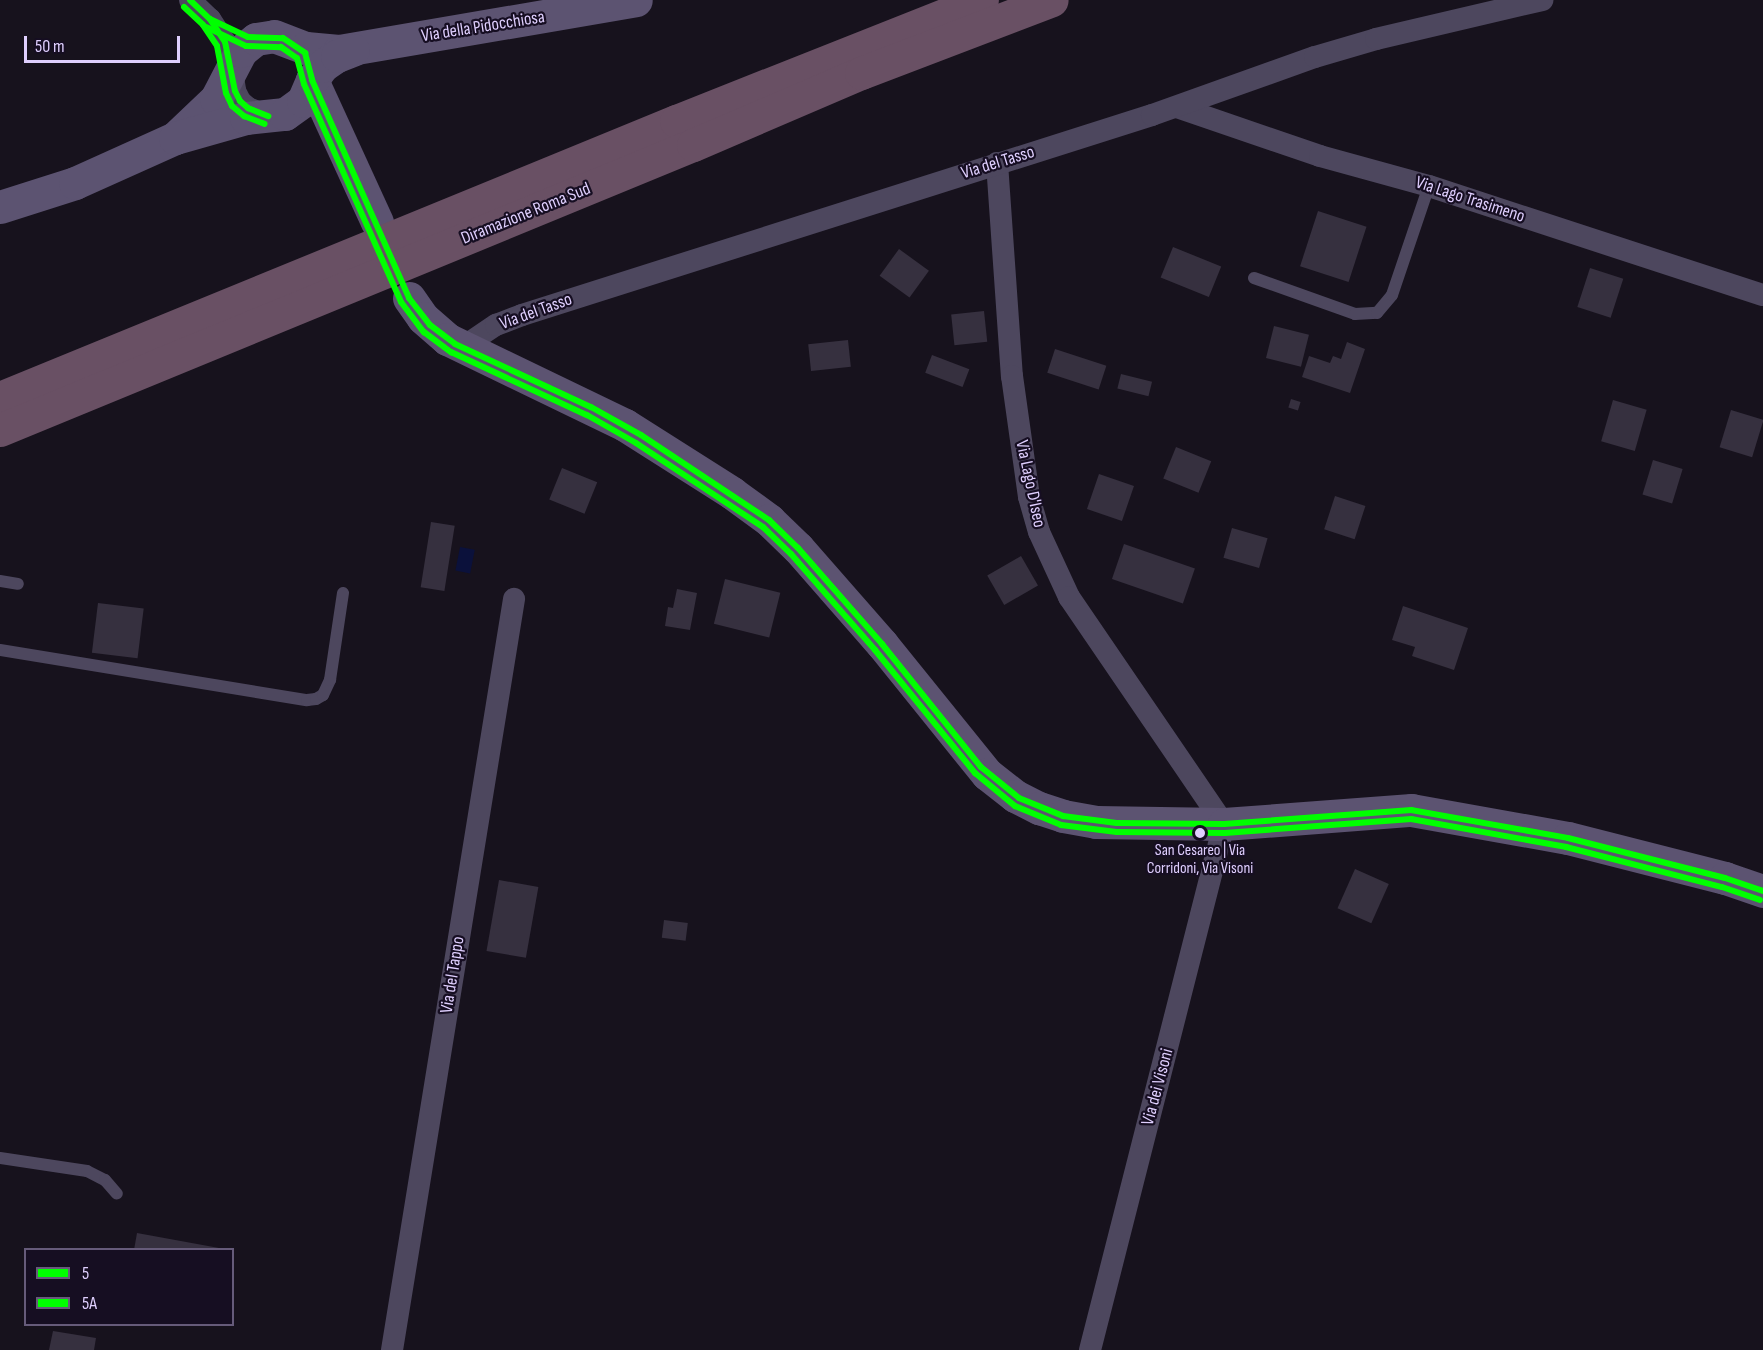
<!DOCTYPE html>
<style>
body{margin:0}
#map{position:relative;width:1763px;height:1350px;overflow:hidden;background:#17121d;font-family:"Sofia Sans Condensed",sans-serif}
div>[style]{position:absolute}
.water>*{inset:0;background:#0b113b;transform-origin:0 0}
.building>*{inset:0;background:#36303f;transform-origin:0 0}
.lane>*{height:12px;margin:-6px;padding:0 6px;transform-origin:6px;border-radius:6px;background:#4d475e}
.street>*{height:22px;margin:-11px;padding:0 11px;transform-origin:11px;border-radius:11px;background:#4d475e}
.secondary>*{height:33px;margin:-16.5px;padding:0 16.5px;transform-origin:16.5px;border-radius:16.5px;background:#5c5371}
.highway>*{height:33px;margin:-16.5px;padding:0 16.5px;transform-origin:16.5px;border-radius:16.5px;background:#695064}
.bus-1>*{height:6px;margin:-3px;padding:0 3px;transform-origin:3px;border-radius:3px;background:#0f0}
.bus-2>*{height:6px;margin:-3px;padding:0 3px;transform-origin:3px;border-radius:3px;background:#0f0}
.dots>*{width:16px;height:16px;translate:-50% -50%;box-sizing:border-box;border:3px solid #160e22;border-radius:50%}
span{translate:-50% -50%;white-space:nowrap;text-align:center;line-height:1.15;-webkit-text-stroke:4.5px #160e22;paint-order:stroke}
.bus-label{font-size:16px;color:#dfcffe}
.street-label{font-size:18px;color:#dfcffe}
.legend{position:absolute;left:24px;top:1248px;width:210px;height:78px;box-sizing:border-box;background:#160e22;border:2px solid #665b7a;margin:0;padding:8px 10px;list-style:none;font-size:18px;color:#dfcffe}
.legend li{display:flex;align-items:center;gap:12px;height:30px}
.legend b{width:30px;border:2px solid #665b7a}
.scale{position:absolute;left:24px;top:36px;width:156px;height:27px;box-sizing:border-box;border:3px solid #dfcffe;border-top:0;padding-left:8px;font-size:18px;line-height:21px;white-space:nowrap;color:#dfcffe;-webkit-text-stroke:4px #160e22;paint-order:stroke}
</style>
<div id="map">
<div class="water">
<i style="left:460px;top:547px;width:15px;height:24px;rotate:11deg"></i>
</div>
<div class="building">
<i style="left:1318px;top:211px;width:51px;height:58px;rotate:18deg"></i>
<i style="left:1173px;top:247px;width:52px;height:33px;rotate:22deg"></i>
<i style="left:899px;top:249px;width:37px;height:33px;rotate:36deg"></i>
<i style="left:1590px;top:268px;width:35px;height:41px;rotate:18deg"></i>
<i style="left:984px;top:311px;width:31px;height:33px;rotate:84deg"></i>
<i style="left:1274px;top:326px;width:36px;height:33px;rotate:14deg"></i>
<i style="left:848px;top:340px;width:27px;height:40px;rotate:84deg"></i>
<i style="clip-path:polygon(1347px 342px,1365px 349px,1350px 393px,1302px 377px,1309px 356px,1330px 363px,1333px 356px,1341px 359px)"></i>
<i style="left:1055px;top:349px;width:54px;height:25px;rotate:18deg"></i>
<i style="left:932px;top:355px;width:40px;height:19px;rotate:21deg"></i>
<i style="left:1121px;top:374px;width:32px;height:15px;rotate:14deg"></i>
<i style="left:1291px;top:399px;width:10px;height:9px;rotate:17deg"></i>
<i style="left:1613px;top:400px;width:35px;height:43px;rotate:16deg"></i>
<i style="left:1731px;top:410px;width:34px;height:39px;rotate:17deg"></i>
<i style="left:1176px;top:447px;width:38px;height:34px;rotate:22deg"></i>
<i style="left:1653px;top:460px;width:31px;height:36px;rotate:17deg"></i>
<i style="left:562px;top:468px;width:38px;height:34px;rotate:22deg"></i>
<i style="left:1099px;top:474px;width:37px;height:37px;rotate:19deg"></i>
<i style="left:1335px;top:496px;width:32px;height:35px;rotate:18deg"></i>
<i style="left:431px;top:522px;width:24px;height:66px;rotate:9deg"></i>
<i style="left:1232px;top:528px;width:37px;height:31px;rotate:16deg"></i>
<i style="left:1124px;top:544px;width:75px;height:37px;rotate:19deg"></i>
<i style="left:1021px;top:556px;width:34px;height:39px;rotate:60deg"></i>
<i style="left:725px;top:579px;width:57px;height:46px;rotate:14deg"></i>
<i style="clip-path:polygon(677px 589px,697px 593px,690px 630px,665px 626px,668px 607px,673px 608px)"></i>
<i style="left:98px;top:603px;width:46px;height:50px;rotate:7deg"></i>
<i style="clip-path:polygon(1403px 606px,1468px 628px,1454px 670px,1412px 656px,1415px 647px,1392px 640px)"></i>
<i style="left:1355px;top:869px;width:37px;height:43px;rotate:24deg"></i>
<i style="left:499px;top:880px;width:40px;height:72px;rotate:10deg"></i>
<i style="left:664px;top:920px;width:24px;height:18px;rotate:7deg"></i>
<i style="clip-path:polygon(137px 1233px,219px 1248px,219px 1250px,134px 1250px)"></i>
<i style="clip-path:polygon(53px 1331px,96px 1338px,94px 1350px,49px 1350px)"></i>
</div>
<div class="lane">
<i style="left:1254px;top:278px;width:107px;rotate:19.6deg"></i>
<i style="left:1355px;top:314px;width:22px;rotate:-3deg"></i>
<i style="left:1377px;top:313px;width:23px;rotate:-50deg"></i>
<i style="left:1392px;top:295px;width:115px;rotate:-71.3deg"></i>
<i style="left:0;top:581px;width:18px;rotate:9deg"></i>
<i style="left:0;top:650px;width:311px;rotate:9.3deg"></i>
<i style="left:307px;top:700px;width:9px;rotate:-6deg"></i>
<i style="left:316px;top:699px;width:8px;rotate:-30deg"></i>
<i style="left:323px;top:695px;width:17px;rotate:-65deg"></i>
<i style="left:330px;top:680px;width:88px;rotate:-81.5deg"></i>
<i style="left:0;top:1158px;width:88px;rotate:8.5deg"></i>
<i style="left:87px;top:1171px;width:20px;rotate:27deg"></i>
<i style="left:105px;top:1180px;width:18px;rotate:49deg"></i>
</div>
<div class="street">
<i style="left:190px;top:0;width:28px;rotate:44deg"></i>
<i style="left:210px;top:19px;width:27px;rotate:57deg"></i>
<i style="left:225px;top:42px;width:17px;rotate:73deg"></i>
<i style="left:230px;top:58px;width:33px;rotate:81deg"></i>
<i style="left:235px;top:91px;width:11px;rotate:63deg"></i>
<i style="left:240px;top:101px;width:11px;rotate:41deg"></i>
<i style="left:248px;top:108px;width:21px;rotate:23deg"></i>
<i style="left:1177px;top:107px;width:151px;rotate:18.9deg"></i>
<i style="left:1320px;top:156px;width:113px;rotate:15.4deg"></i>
<i style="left:1429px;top:186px;width:351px;rotate:18.1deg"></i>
<i style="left:997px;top:163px;width:214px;rotate:86deg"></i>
<i style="left:1012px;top:376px;width:122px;rotate:82deg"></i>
<i style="left:1029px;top:497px;width:36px;rotate:74deg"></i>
<i style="left:1039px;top:532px;width:72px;rotate:65.2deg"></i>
<i style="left:1069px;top:597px;width:275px;rotate:55.7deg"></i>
<i style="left:1224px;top:824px;width:543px;rotate:104.29deg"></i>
<i style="left:463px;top:347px;width:40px;rotate:-34deg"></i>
<i style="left:496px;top:325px;width:28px;rotate:-21deg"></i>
<i style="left:522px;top:315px;width:661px;rotate:-17.61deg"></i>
<i style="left:1152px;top:115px;width:173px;rotate:-19.6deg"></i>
<i style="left:1315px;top:57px;width:64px;rotate:-16.4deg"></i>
<i style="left:1376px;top:39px;width:171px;rotate:-13.2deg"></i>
<i style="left:392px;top:1350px;width:761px;rotate:-80.77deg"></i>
</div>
<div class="secondary">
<i style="left:312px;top:80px;width:156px;rotate:65.4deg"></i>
<i style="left:175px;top:138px;width:57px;rotate:-43.6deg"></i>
<i style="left:216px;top:99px;width:54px;rotate:-62.5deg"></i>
<i style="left:241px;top:51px;width:19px;rotate:-39deg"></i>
<i style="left:256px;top:39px;width:18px;rotate:-9deg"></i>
<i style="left:274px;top:36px;width:34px;rotate:21deg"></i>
<i style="left:306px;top:48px;width:33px;rotate:5deg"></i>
<i style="left:339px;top:51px;width:301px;rotate:-9.7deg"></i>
<i style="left:0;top:207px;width:79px;rotate:-17.7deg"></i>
<i style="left:75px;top:183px;width:110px;rotate:-24.2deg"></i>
<i style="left:175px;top:138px;width:74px;rotate:-15.7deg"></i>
<i style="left:246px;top:118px;width:39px;rotate:-6deg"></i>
<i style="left:285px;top:114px;width:22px;rotate:-36deg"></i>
<i style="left:303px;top:101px;width:23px;rotate:-67deg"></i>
<i style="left:312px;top:80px;width:17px;rotate:-54deg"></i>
<i style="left:322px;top:66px;width:18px;rotate:-34deg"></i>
<i style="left:337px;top:56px;width:17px;rotate:-21deg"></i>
<i style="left:409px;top:298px;width:24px;rotate:55deg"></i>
<i style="left:423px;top:318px;width:32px;rotate:41deg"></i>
<i style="left:447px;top:339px;width:198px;rotate:25.8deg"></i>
<i style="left:625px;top:425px;width:127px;rotate:32.4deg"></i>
<i style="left:732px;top:493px;width:46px;rotate:36.1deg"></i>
<i style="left:769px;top:520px;width:40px;rotate:44deg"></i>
<i style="left:798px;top:548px;width:128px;rotate:48.8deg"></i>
<i style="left:882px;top:644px;width:167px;rotate:51.1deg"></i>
<i style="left:987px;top:774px;width:36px;rotate:38deg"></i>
<i style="left:1015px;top:796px;width:27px;rotate:27deg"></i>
<i style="left:1039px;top:808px;width:25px;rotate:18deg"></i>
<i style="left:1063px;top:816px;width:34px;rotate:10deg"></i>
<i style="left:1096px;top:822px;width:128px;rotate:0.9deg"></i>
<i style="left:1224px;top:824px;width:188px;rotate:-4.3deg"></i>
<i style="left:1411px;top:810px;width:159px;rotate:10.1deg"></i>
<i style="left:1568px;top:838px;width:162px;rotate:14.3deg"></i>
<i style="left:1725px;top:878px;width:40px;rotate:18.9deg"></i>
</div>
<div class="highway">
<i style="left:0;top:398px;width:731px;rotate:-22.28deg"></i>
<i style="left:676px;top:121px;width:329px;rotate:-21.6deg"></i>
<i style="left:0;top:430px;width:749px;rotate:-22.36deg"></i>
<i style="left:693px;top:145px;width:183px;rotate:-23.2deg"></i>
<i style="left:861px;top:73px;width:204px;rotate:-20.9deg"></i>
</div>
<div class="bus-1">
<i style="left:190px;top:0;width:28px;rotate:44deg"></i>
<i style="left:210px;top:19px;width:27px;rotate:57deg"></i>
<i style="left:225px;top:42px;width:50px;rotate:78.5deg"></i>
<i style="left:235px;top:91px;width:11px;rotate:63deg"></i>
<i style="left:240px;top:101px;width:11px;rotate:41deg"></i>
<i style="left:248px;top:108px;width:22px;rotate:22deg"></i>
<i style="left:210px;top:19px;width:42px;rotate:25.3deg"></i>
<i style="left:248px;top:37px;width:35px;rotate:2deg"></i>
<i style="left:283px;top:38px;width:27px;rotate:34deg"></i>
<i style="left:305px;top:53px;width:28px;rotate:75deg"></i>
<i style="left:312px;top:80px;width:239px;rotate:66deg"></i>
<i style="left:409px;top:298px;width:34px;rotate:52deg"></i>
<i style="left:430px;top:325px;width:31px;rotate:37deg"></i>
<i style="left:455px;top:344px;width:150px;rotate:24.9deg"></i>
<i style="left:591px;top:407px;width:57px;rotate:29.2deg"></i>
<i style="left:641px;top:435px;width:154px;rotate:33.6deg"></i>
<i style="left:769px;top:520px;width:40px;rotate:44deg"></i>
<i style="left:798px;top:548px;width:128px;rotate:48.8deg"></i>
<i style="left:882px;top:644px;width:158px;rotate:51.2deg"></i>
<i style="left:981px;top:767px;width:49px;rotate:39.2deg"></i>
<i style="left:1019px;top:798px;width:48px;rotate:22.2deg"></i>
<i style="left:1063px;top:816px;width:54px;rotate:7.4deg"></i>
<i style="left:1117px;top:823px;width:107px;rotate:0.5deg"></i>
<i style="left:1224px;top:824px;width:188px;rotate:-4.3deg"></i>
<i style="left:1411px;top:810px;width:159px;rotate:10.1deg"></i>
<i style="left:1568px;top:838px;width:162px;rotate:14.3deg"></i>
<i style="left:1725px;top:878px;width:40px;rotate:18.9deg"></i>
</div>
<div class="bus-2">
<i style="left:184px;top:7px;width:26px;rotate:43deg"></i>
<i style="left:203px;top:25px;width:25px;rotate:56deg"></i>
<i style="left:217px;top:46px;width:48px;rotate:79.2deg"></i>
<i style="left:226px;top:93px;width:14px;rotate:65deg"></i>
<i style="left:232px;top:106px;width:16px;rotate:40deg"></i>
<i style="left:244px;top:116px;width:22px;rotate:21deg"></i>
<i style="left:206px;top:27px;width:44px;rotate:25.4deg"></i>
<i style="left:246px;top:46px;width:35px;rotate:2deg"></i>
<i style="left:281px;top:47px;width:19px;rotate:35deg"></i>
<i style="left:297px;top:58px;width:27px;rotate:75deg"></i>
<i style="left:304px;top:84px;width:239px;rotate:66deg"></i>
<i style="left:401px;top:302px;width:38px;rotate:53deg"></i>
<i style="left:424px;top:332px;width:34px;rotate:37deg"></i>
<i style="left:451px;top:352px;width:150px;rotate:24.9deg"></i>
<i style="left:587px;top:415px;width:56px;rotate:29.7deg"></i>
<i style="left:636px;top:443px;width:152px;rotate:33.5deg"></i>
<i style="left:763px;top:527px;width:39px;rotate:44deg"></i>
<i style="left:791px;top:554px;width:128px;rotate:48.8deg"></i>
<i style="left:875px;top:650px;width:159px;rotate:50.9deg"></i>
<i style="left:975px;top:773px;width:52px;rotate:39.5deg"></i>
<i style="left:1015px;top:806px;width:50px;rotate:22.4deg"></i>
<i style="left:1061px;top:825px;width:56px;rotate:7.1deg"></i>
<i style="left:1117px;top:832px;width:108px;rotate:0.5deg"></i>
<i style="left:1225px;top:833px;width:187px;rotate:-4.3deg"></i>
<i style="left:1411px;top:819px;width:158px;rotate:10.2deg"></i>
<i style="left:1566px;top:847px;width:161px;rotate:14.4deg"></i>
<i style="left:1722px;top:887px;width:40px;rotate:18.9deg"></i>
</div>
<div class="dots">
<i style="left:1200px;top:833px;background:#dfcffe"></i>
</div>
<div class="bus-label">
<span style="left:1200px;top:860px">San Cesareo | Via<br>Corridoni, Via Visoni</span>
</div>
<div class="street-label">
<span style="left:483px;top:27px;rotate:-9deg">Via della Pidocchiosa</span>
<span style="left:998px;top:163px;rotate:-17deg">Via del Tasso</span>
<span style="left:1470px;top:200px;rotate:18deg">Via Lago Trasimeno</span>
<span style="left:526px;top:214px;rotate:-22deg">Diramazione Roma Sud</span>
<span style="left:536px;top:312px;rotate:-20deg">Via del Tasso</span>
<span style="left:1030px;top:484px;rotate:78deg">Via Lago D'Iseo</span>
<span style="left:453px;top:975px;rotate:-81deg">Via del Tappo</span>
<span style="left:1158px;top:1087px;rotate:-75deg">Via dei Visoni</span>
</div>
<ul class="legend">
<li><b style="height:8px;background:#0f0"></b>5</li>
<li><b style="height:8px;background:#0f0"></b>5A</li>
</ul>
<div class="scale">50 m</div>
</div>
